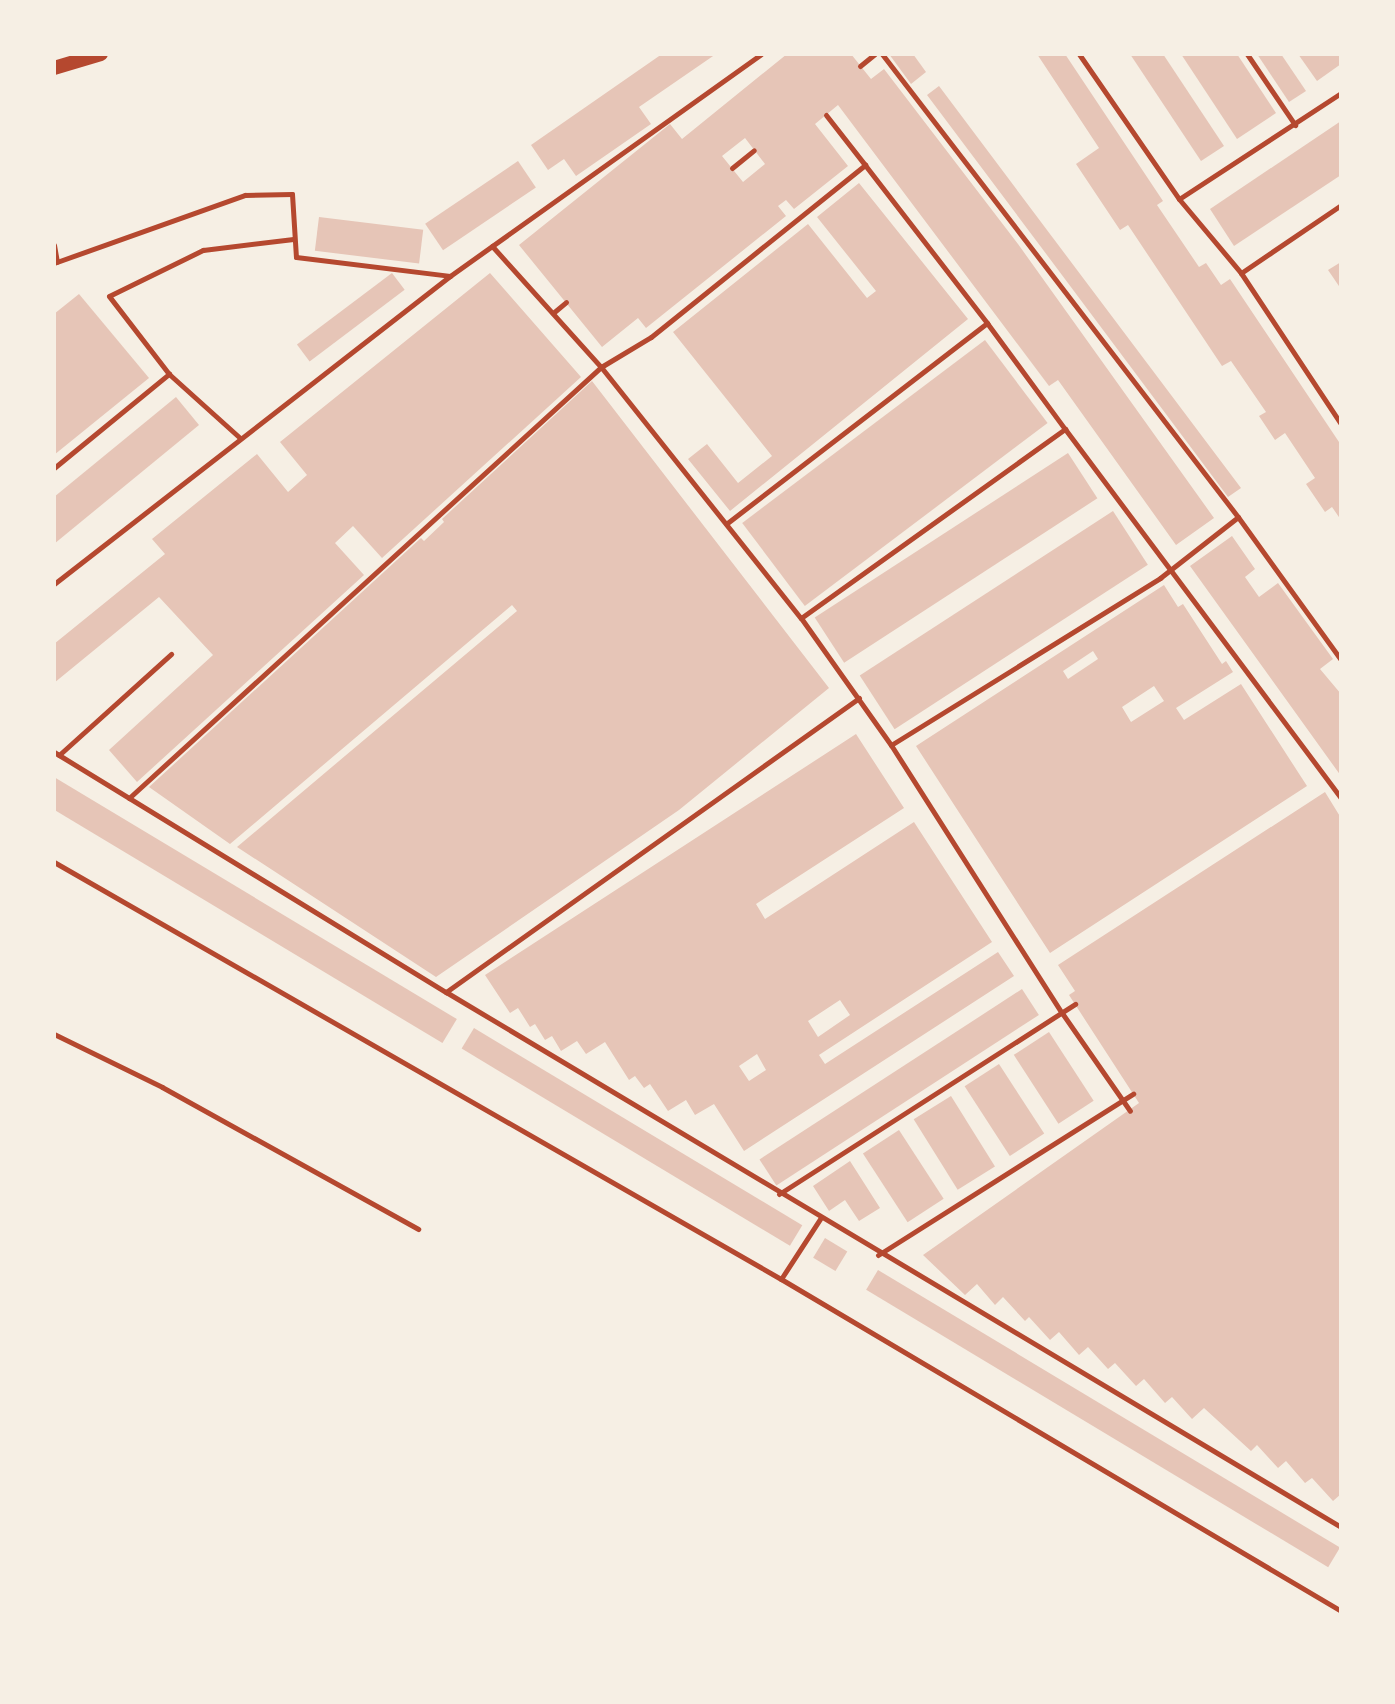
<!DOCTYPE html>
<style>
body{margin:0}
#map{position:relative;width:1395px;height:1704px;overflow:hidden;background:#f6efe4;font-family:"Alegreya Sans",sans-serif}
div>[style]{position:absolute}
.building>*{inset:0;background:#e6c5b7;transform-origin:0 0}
.service>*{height:5px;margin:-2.5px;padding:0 2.5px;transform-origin:2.5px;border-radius:2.5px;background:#b5482f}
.secondary>*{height:14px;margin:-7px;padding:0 7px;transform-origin:7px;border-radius:7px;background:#b5482f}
span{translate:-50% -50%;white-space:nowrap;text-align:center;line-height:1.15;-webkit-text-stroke:7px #f6efe4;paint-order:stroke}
.frame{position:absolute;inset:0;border:56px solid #f6efe4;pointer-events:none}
</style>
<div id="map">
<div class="building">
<i style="clip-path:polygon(662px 54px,716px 54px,639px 107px,651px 124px,576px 176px,564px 159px,548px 170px,531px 145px)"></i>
<i style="clip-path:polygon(evenodd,787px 54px,851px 54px,871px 79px,884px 69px,1018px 244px,1214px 518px,1176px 545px,1058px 380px,1049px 386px,838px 105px,815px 124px,848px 166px,794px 209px,786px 200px,778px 206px,786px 216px,646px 328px,638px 318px,602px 347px,519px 245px,670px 124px,682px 139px,787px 54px,745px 138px,765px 164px,743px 182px,722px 156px,745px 138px)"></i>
<i style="clip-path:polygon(889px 54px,913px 54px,926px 72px,911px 84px)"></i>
<i style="clip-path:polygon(1037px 54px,1065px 54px,1163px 201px,1157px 205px,1199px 267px,1206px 263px,1221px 285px,1230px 279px,1341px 445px,1341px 520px,1332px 507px,1325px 512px,1306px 484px,1315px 478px,1285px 433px,1275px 440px,1259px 416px,1266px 412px,1231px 361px,1222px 366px,1128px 225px,1120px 230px,1076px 164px,1099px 148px)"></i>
<i style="clip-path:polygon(1130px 54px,1163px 54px,1224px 146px,1201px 161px)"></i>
<i style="clip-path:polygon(1181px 54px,1237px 54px,1276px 113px,1237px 139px)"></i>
<i style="clip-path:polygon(1257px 54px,1281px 54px,1306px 91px,1289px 102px)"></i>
<i style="clip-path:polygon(1298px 54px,1341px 54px,1341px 64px,1317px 81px)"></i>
<i style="clip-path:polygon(939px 86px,1053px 238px,1241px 488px,1228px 497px,1041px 247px,927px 95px)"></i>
<i style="clip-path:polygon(1341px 121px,1341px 175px,1234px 246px,1210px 209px)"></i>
<i style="left:518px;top:161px;width:32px;height:112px;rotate:56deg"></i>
<i style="clip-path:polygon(859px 183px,968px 319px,730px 511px,688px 459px,707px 444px,738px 483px,772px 456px,673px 332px,808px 224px,867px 298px,876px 291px,817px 217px)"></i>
<i style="left:319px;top:217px;width:105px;height:34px;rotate:7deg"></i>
<i style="clip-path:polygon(1341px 262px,1341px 289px,1328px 270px)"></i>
<i style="left:392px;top:273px;width:21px;height:119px;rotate:53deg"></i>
<i style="clip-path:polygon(490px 273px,581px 377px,382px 558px,353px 526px,335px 543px,364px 575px,137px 782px,109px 750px,213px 655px,159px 597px,54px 683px,54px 644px,165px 554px,152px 539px,257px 454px,288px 492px,307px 475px,280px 442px)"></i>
<i style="clip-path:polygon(79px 294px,149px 378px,54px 455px,54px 314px)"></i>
<i style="left:985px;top:340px;width:104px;height:304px;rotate:53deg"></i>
<i style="clip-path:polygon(592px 381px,829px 688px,679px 810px,436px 977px,237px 847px,517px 611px,512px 605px,230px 844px,149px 787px,421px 538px,424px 541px,444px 522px,442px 519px)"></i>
<i style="clip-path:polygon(176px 397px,199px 425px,54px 544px,54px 497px)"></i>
<i style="left:1068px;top:453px;width:54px;height:302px;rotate:57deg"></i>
<i style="left:1113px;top:511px;width:64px;height:302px;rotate:57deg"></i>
<i style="clip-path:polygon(1232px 536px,1255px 569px,1245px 577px,1259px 597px,1278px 583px,1333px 659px,1320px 669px,1341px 694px,1341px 776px,1190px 566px)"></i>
<i style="clip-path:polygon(evenodd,1164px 585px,1178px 607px,1183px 604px,1222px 664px,1226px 661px,1233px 672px,1176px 708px,1184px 720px,1241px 684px,1307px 786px,1050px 953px,916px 746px,1164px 585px,1093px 651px,1098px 659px,1068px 679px,1063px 671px,1093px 651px,1164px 585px,1154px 686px,1164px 701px,1131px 722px,1122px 707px,1154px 686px)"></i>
<i style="clip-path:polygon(evenodd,856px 734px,904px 808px,756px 904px,765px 919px,914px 822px,992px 942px,819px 1055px,825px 1064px,998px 952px,1014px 976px,744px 1151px,714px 1104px,695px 1115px,686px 1100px,668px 1111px,650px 1084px,644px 1088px,635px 1076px,629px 1080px,605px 1042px,586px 1054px,577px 1041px,561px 1051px,552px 1036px,545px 1040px,535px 1024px,530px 1027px,518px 1008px,510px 1013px,485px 975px,856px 734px,840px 1000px,850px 1015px,818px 1037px,808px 1021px,840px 1000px,856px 734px,757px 1054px,766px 1070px,749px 1081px,739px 1066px,757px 1054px)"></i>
<i style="left:54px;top:777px;width:470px;height:28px;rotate:31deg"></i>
<i style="clip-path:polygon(1325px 792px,1341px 818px,1341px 1494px,1333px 1501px,1312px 1478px,1305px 1483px,1286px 1461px,1278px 1468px,1257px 1445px,1251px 1451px,1204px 1408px,1192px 1419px,1172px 1397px,1165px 1403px,1144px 1379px,1136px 1386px,1115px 1363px,1108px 1369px,1088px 1347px,1079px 1355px,1059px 1332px,1050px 1340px,1029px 1317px,1025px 1321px,1003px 1297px,995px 1305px,977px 1284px,965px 1295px,923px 1255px,1139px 1103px,1069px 995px,1075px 991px,1058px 965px)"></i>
<i style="left:1022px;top:989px;width:31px;height:313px;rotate:57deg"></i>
<i style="left:474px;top:1028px;width:383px;height:24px;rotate:31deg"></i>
<i style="left:1049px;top:1032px;width:82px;height:42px;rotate:57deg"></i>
<i style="left:999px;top:1064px;width:83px;height:41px;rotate:57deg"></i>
<i style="left:951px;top:1096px;width:83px;height:44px;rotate:58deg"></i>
<i style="left:899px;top:1130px;width:82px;height:43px;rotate:57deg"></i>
<i style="clip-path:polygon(850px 1161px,880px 1208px,859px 1221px,845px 1200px,829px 1211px,813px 1186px)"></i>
<i style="left:825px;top:1238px;width:26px;height:23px;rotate:31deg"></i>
<i style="left:878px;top:1270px;width:539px;height:23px;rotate:31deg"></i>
</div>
<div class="service">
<i style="left:882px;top:54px;width:584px;rotate:52.44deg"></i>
<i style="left:1238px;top:517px;width:176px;rotate:54.2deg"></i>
<i style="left:1079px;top:54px;width:176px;rotate:55.4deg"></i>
<i style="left:1179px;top:199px;width:97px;rotate:50deg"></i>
<i style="left:1241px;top:273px;width:181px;rotate:56.5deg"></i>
<i style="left:1247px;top:54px;width:86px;rotate:55.9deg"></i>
<i style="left:860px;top:66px;width:19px;rotate:-39deg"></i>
<i style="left:826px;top:115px;width:63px;rotate:52deg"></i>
<i style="left:732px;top:168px;width:28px;rotate:-39deg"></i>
<i style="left:1179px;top:199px;width:194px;rotate:-33.2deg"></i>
<i style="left:54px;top:245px;width:17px;rotate:80deg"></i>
<i style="left:492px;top:246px;width:163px;rotate:48deg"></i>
<i style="left:601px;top:367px;width:321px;rotate:51.5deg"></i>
<i style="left:801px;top:618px;width:156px;rotate:54.7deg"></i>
<i style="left:891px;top:745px;width:318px;rotate:57.5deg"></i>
<i style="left:1062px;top:1013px;width:119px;rotate:55.2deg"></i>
<i style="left:54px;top:263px;width:203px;rotate:-19.6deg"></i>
<i style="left:245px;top:195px;width:47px;rotate:-1.2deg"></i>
<i style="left:292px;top:194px;width:63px;rotate:86.4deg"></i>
<i style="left:296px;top:257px;width:155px;rotate:7deg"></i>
<i style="left:1241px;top:273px;width:121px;rotate:-34.2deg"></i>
<i style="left:553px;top:313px;width:17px;rotate:-40deg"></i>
<i style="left:987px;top:323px;width:132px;rotate:53.7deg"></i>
<i style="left:169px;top:374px;width:96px;rotate:42deg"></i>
<i style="left:54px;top:468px;width:149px;rotate:-39.3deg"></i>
<i style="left:169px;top:374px;width:98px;rotate:-127.6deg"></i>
<i style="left:109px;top:296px;width:105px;rotate:-26.1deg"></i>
<i style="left:203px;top:250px;width:91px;rotate:-7deg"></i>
<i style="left:54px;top:584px;width:502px;rotate:-37.87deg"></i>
<i style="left:450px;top:276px;width:382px;rotate:-35.5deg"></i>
<i style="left:801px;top:618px;width:325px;rotate:-35.6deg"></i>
<i style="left:1065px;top:429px;width:461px;rotate:53.2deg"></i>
<i style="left:891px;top:745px;width:317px;rotate:-31.8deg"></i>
<i style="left:1160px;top:578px;width:99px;rotate:-38deg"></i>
<i style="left:54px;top:752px;width:460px;rotate:31.5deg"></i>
<i style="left:446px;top:992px;width:507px;rotate:-35.45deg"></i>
<i style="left:59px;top:755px;width:151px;rotate:-42deg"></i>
<i style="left:129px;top:798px;width:639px;rotate:-42.4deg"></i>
<i style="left:601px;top:367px;width:58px;rotate:-31deg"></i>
<i style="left:651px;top:337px;width:275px;rotate:-38.8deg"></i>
<i style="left:865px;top:165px;width:200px;rotate:52.3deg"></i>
<i style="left:987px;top:323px;width:329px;rotate:142.4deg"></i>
<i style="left:54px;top:862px;width:838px;rotate:29.84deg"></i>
<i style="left:781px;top:1279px;width:651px;rotate:30.66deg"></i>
<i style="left:446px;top:992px;width:1043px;rotate:30.87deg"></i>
<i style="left:54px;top:1034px;width:120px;rotate:26.1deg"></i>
<i style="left:162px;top:1087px;width:293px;rotate:29deg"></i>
<i style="left:779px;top:1194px;width:352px;rotate:-32.7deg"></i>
<i style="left:878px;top:1255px;width:302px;rotate:-32.3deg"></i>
<i style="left:781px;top:1279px;width:72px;rotate:-57deg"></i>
</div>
<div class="secondary">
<i style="left:54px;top:68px;width:49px;rotate:-16.6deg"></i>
</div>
<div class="frame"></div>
</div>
